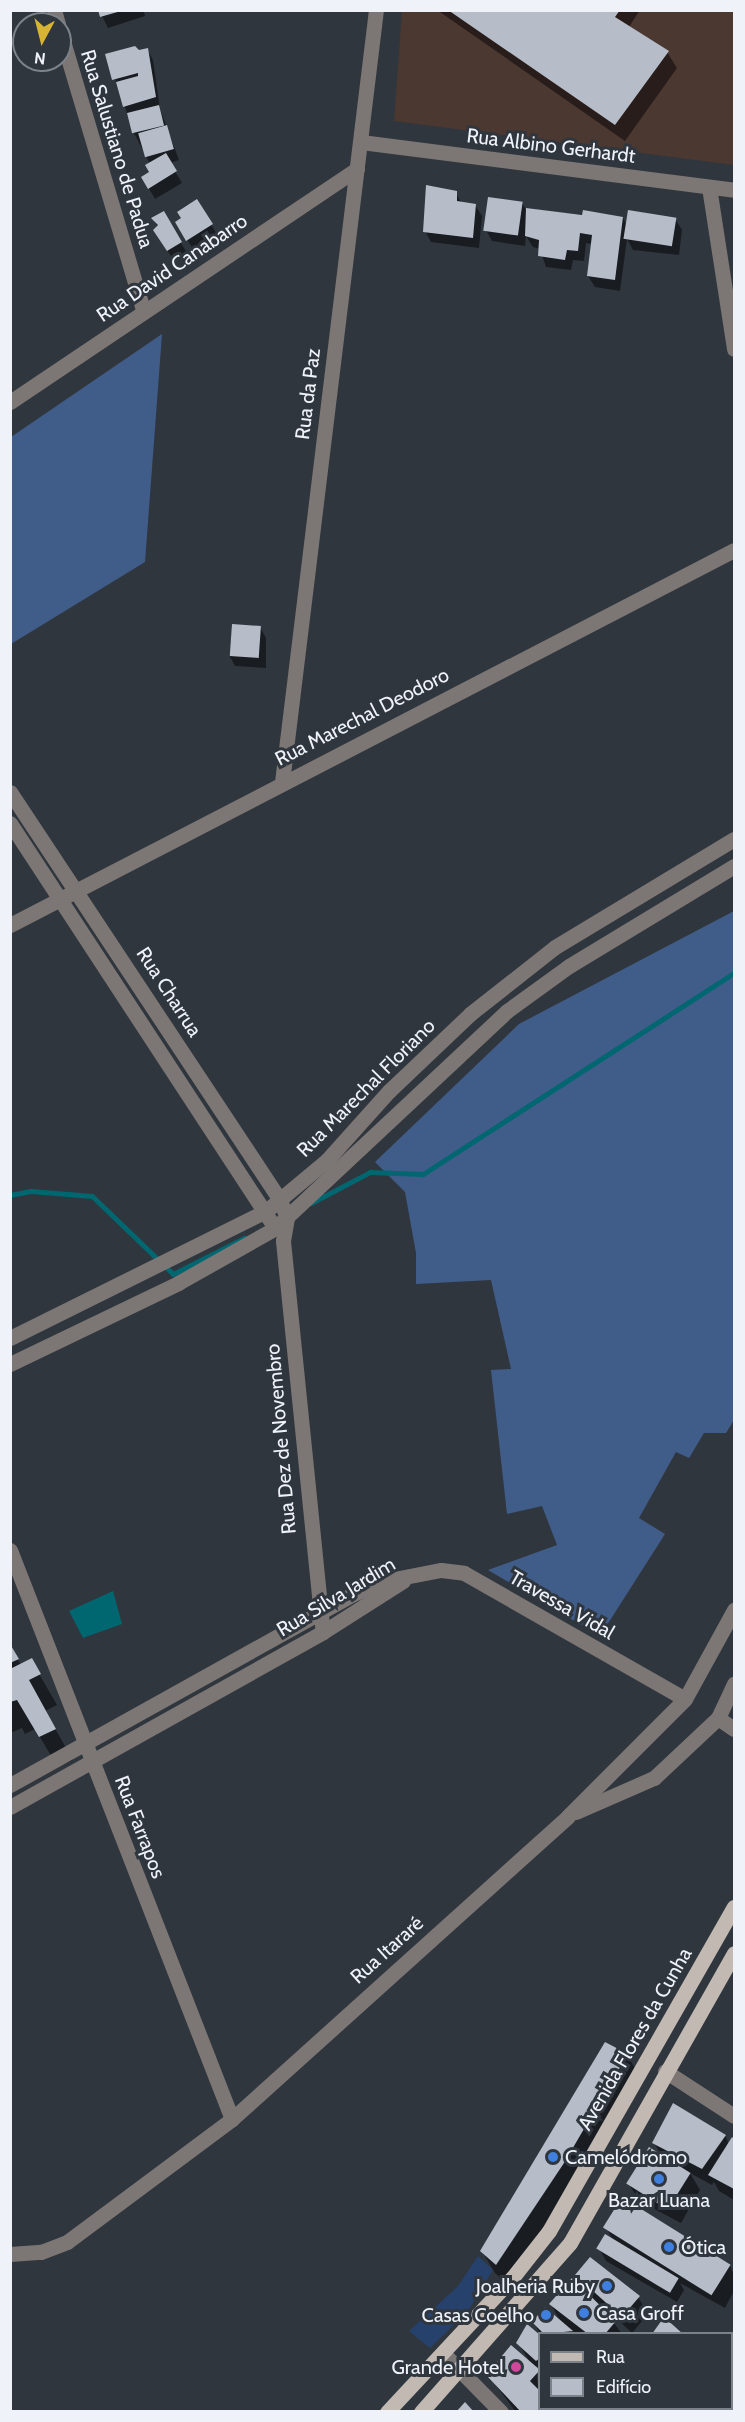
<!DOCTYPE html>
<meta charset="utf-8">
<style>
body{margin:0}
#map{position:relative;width:745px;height:2422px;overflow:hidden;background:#30363e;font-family:Cabin,sans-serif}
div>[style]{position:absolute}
.education>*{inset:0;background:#4b3831}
.green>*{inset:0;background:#26416c}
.forest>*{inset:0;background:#405d8a}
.water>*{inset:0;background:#006770}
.shadow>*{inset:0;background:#0007}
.stream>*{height:5px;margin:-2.5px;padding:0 2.5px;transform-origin:2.5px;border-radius:2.5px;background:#006770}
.building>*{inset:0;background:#b7bdc8;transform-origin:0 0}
.minor>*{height:15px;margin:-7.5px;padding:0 7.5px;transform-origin:7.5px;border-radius:7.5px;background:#7c7774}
.major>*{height:15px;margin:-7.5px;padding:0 7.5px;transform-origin:7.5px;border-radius:7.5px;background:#c2b9b2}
.dots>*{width:16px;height:16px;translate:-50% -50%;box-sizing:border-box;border:3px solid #30363e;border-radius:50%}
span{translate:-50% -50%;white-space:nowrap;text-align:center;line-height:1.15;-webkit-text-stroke:6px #30363e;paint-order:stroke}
.street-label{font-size:20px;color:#eff3f9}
.poi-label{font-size:20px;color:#eff3f9}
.left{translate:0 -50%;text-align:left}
.right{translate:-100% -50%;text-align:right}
.frame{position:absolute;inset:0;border:12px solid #eff3f9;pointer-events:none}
.legend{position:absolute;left:538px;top:2332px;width:195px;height:78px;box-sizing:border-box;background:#30363e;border:2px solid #7c8289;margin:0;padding:8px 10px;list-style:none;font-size:18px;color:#eff3f9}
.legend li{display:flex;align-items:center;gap:12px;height:30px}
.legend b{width:30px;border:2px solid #7c8289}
.north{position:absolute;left:12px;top:12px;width:60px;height:60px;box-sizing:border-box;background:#30363e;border:2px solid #7c8289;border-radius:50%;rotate:187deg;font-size:16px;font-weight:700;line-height:24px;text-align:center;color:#eff3f9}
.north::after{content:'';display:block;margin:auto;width:21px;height:27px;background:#d7b434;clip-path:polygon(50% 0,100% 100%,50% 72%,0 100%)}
</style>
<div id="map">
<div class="education">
<i style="clip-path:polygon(402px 11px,734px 11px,734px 165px,394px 121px)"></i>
</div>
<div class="green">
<i style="clip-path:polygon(478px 2256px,493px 2270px,468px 2311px,430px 2348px,409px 2331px,458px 2286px)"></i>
</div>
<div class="forest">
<i style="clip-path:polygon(162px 334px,145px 562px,11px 644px,11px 437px)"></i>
<i style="clip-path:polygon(734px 911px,734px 1420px,726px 1433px,704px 1433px,689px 1458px,676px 1452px,639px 1518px,665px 1534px,600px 1636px,488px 1570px,557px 1545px,542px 1506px,507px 1514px,491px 1370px,511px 1369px,491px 1280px,416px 1284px,416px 1253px,405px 1192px,375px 1162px,519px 1024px)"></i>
</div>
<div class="water">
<i style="clip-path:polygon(113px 1591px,122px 1624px,83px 1638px,69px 1611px)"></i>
</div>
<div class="shadow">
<i style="clip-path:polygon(99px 10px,143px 10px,145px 16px,108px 28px)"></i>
<i style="clip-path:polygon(437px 10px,640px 10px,629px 27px,667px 52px,677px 68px,625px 141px)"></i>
<i style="clip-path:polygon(147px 49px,153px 60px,160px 109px,179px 160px,170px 163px,182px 183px,155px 199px,143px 178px,151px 173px,150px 164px,134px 133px,107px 55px)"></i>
<i style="clip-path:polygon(456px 193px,462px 204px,475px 205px,482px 216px,479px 248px,431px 242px,425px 231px)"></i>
<i style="clip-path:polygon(197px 201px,218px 236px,194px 251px,177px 222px)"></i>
<i style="clip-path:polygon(522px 203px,526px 210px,623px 218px,628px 228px,675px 219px,682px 230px,679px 255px,633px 250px,627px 239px,620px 291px,595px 287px,588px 276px,592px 244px,586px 243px,584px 261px,573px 260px,571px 270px,546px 267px,540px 249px,533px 247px,526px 236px,525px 246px,492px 241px,486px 230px)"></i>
<i style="clip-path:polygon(163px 213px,187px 253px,174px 261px,155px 230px,158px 227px,153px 219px)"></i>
<i style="clip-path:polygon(260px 627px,266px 638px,266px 668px,235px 666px,229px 655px)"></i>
<i style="clip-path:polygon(10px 1647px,21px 1665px,31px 1660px,57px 1705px,45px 1711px,73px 1760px,58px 1767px,35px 1729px,25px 1734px,22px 1728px,10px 1733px)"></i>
<i style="clip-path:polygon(627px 2055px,640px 2077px,509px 2286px,495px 2273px,482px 2251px)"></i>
<i style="clip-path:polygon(725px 2136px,729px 2144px,734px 2140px,734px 2200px,719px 2191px,714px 2182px,712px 2185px,690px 2173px,700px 2190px,681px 2223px,639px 2201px,629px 2184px,662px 2156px,654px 2143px)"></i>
<i style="clip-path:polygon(607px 2229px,730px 2266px,734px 2275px,734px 2291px,725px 2308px,680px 2283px,684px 2290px,677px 2302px,606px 2261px,600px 2250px,614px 2242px)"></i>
<i style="clip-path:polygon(577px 2275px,638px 2297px,648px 2314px,632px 2333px,598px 2301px,622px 2334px,577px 2334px,569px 2328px,573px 2334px,540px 2334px,534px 2322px,561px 2322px,551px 2305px,589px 2296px)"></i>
<i style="clip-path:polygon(540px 2337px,540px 2368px,536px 2366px,540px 2408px,557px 2412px,516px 2412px,488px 2375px,532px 2365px,518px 2343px)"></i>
</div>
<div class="stream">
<i style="left:10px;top:1195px;width:21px;rotate:-11deg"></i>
<i style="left:31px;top:1191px;width:61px;rotate:4.7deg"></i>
<i style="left:92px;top:1196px;width:112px;rotate:43.9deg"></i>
<i style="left:173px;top:1274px;width:80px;rotate:-26.9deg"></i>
<i style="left:311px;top:1203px;width:67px;rotate:-27.7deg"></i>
<i style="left:370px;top:1172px;width:53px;rotate:2.2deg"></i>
<i style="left:423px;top:1174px;width:370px;rotate:-32.9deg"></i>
</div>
<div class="building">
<i style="clip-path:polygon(98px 10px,121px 10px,121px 11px,100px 17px)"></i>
<i style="clip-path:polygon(448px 10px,620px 10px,615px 17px,669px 51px,615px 125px)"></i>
<i style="clip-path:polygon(135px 46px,139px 50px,148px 48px,156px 97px,123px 107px,116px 82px,138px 76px,138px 73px,112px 80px,105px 54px)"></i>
<i style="left:159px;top:105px;width:21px;height:33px;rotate:76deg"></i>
<i style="left:167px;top:125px;width:25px;height:30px;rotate:74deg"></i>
<i style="clip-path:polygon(166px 153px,177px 171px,148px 189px,141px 177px,149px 172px,145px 165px)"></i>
<i style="clip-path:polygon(426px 185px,457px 191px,457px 201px,476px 204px,473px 238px,423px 232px)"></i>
<i style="left:488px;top:197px;width:35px;height:34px;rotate:8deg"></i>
<i style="clip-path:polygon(197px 199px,213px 224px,186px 241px,175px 222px,181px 218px,177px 212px)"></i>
<i style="clip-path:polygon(526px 208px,582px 215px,583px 210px,623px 217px,615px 280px,587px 276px,592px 235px,580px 233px,578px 251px,567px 250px,565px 260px,538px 256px,539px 240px,525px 236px)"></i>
<i style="left:628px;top:210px;width:49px;height:29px;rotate:9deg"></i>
<i style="clip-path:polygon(164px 211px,182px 242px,167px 251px,153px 230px,158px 225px,151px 218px)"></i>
<i style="left:232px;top:624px;width:29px;height:32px;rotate:4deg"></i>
<i style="clip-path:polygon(10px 1644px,19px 1659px,10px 1663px)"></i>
<i style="clip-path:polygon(32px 1658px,41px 1674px,29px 1680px,56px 1729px,39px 1737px,17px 1700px,10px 1702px,10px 1669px)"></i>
<i style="clip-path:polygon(605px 2042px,628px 2054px,564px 2163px,496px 2265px,480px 2251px)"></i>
<i style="clip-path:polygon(673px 2103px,726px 2135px,702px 2169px,652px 2143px)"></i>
<i style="clip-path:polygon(732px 2137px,734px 2139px,734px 2189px,708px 2175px)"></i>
<i style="left:649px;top:2147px;width:49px;height:43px;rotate:32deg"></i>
<i style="left:622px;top:2197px;width:128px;height:36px;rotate:32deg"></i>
<i style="left:605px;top:2234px;width:86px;height:17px;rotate:31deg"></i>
<i style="clip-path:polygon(590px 2257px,640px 2296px,622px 2317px,575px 2275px)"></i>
<i style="clip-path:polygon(572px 2278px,616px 2321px,605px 2334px,588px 2334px,549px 2304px)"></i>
<i style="clip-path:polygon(545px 2307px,573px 2331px,544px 2334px,532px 2322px)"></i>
<i style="clip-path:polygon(664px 2317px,683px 2334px,652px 2334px)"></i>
<i style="clip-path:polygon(527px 2324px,540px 2335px,540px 2358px,536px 2361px,516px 2343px)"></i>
<i style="clip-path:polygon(511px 2345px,540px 2370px,530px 2381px,540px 2391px,540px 2408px,559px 2412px,521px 2412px,486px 2375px)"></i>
<i style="clip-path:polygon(465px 2402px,474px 2412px,456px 2412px)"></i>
</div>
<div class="minor">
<i style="left:54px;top:10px;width:15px;rotate:74deg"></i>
<i style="left:60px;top:31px;width:293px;rotate:73.4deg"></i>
<i style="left:361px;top:142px;width:376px;rotate:7.3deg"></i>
<i style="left:709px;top:187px;width:164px;rotate:81.2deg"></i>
<i style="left:10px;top:402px;width:418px;rotate:-33.9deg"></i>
<i style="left:282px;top:782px;width:778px;rotate:-83.06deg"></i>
<i style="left:10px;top:792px;width:489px;rotate:56.5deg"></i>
<i style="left:280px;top:1200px;width:19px;rotate:69deg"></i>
<i style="left:287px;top:1218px;width:23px;rotate:100deg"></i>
<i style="left:283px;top:1241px;width:393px;rotate:84.2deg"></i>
<i style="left:10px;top:823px;width:475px;rotate:56.8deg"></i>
<i style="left:10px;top:925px;width:815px;rotate:-27.38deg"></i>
<i style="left:10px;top:1338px;width:286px;rotate:-26.4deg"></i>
<i style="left:266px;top:1211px;width:80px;rotate:-39.9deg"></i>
<i style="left:327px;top:1160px;width:93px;rotate:-48.1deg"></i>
<i style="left:389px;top:1091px;width:112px;rotate:-43.5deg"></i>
<i style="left:470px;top:1014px;width:108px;rotate:-38.2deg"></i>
<i style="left:555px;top:947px;width:209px;rotate:-31.1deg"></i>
<i style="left:10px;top:1364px;width:187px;rotate:-25.7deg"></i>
<i style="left:178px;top:1283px;width:110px;rotate:-29.4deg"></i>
<i style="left:274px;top:1229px;width:319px;rotate:-43.1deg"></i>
<i style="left:507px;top:1011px;width:77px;rotate:-36deg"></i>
<i style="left:569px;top:966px;width:193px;rotate:-31.2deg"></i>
<i style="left:10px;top:1550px;width:611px;rotate:68.69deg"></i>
<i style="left:718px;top:1718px;width:19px;rotate:35deg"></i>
<i style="left:10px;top:1785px;width:393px;rotate:-29.1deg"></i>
<i style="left:353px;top:1594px;width:39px;rotate:-21deg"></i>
<i style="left:389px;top:1580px;width:53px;rotate:-10.9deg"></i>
<i style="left:441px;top:1570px;width:23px;rotate:7deg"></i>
<i style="left:464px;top:1573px;width:254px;rotate:29.7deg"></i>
<i style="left:10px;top:1807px;width:359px;rotate:-29.2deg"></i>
<i style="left:323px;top:1632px;width:95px;rotate:-32.5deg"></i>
<i style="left:576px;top:1812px;width:85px;rotate:-23.6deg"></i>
<i style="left:654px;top:1778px;width:88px;rotate:-43.2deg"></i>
<i style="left:718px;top:1718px;width:38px;rotate:-65deg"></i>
<i style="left:665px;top:2071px;width:82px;rotate:33.1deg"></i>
<i style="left:10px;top:2254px;width:31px;rotate:-4deg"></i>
<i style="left:41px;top:2252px;width:28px;rotate:-21deg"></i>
<i style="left:67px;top:2242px;width:206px;rotate:-36.7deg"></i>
<i style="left:232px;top:2119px;width:452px;rotate:-42deg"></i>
<i style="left:568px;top:1816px;width:165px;rotate:-45deg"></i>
<i style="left:685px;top:1699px;width:102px;rotate:-61.2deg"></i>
<i style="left:443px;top:2353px;width:83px;rotate:45.5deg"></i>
</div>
<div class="major">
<i style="left:387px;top:2412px;width:185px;rotate:-47deg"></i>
<i style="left:513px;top:2277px;width:58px;rotate:-52deg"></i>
<i style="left:549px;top:2231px;width:373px;rotate:-60.3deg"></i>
<i style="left:421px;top:2412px;width:225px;rotate:-48.6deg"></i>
<i style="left:570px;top:2243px;width:333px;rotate:-60.5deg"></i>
</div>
<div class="dots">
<i style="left:553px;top:2157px;background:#3f7fe0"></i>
<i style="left:659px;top:2179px;background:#3f7fe0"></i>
<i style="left:669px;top:2247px;background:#3f7fe0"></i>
<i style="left:607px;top:2286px;background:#3f7fe0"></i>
<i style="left:584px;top:2313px;background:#3f7fe0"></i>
<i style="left:546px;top:2315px;background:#3f7fe0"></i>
<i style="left:516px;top:2367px;background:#d1479c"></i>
</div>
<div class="street-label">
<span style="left:551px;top:146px;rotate:7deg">Rua Albino Gerhardt</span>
<span style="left:117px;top:149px;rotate:73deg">Rua Salustiano de Padua</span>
<span style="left:172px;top:268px;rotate:-34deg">Rua David Canabarro</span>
<span style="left:308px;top:394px;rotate:-83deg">Rua da Paz</span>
<span style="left:362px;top:717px;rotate:-27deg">Rua Marechal Deodoro</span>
<span style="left:169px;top:992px;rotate:57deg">Rua Charrua</span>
<span style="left:366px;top:1088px;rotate:-45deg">Rua Marechal Floriano</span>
<span style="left:281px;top:1439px;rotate:-95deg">Rua Dez de Novembro</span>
<span style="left:336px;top:1597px;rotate:-31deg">Rua Silva Jardim</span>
<span style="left:562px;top:1605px;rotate:30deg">Travessa Vidal</span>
<span style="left:140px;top:1827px;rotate:69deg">Rua Farrapos</span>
<span style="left:387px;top:1950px;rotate:-42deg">Rua Itararé</span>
<span style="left:635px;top:2039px;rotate:-60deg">Avenida Flores da Cunha</span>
</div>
<div class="poi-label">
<span class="left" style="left:565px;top:2157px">Camelódromo</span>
<span style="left:659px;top:2200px">Bazar Luana</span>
<span class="left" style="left:681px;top:2247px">Ótica</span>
<span class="right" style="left:595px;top:2286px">Joalheria Ruby</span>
<span class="left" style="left:596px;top:2313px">Casa Groff</span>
<span class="right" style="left:534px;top:2315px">Casas Coelho</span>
<span class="right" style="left:504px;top:2367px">Grande Hotel</span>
</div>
<div class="frame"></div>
<ul class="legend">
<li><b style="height:8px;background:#c2b9b2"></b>Rua</li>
<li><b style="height:16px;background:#b7bdc8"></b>Edifício</li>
</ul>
<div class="north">N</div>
</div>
